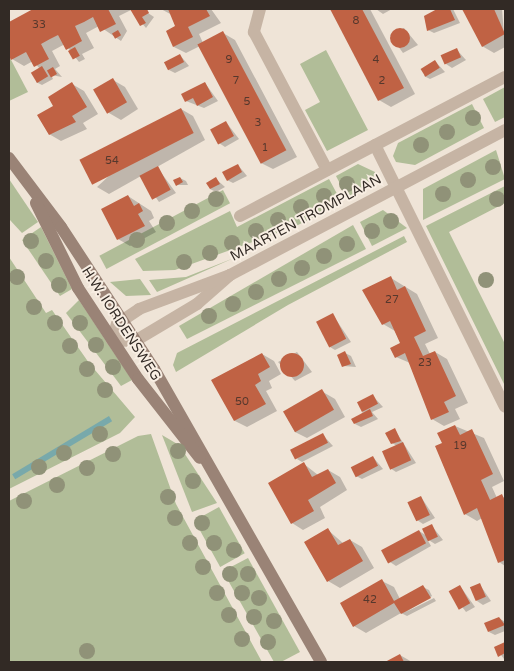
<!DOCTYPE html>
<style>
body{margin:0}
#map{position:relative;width:514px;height:671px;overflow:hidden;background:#efe4d7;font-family:"Varela Round",sans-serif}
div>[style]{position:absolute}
.green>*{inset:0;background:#b1bd98;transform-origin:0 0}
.water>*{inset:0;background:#78a9ab;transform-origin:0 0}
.shadow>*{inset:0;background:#0003}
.building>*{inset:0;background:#c06244;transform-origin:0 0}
.round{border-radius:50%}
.minor>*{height:12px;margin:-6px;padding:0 6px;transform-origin:6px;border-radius:6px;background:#c6b4a4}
.tertiary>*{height:12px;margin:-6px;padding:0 6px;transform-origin:6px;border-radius:6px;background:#c6b4a4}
.secondary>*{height:12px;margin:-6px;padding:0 6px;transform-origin:6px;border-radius:6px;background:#9a8376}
.trees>*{width:16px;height:16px;margin:-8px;border-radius:50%;background:#909278}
span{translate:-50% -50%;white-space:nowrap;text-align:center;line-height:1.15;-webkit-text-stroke:4px #f8eee3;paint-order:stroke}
.number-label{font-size:11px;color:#56382d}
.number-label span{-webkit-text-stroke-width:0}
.street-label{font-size:14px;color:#322a25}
.frame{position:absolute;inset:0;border:10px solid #322a25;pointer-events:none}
</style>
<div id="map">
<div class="green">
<i style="clip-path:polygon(326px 50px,368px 130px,327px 151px,305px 110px,320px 102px,300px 64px)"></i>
<i style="clip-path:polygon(9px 56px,28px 92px,9px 101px)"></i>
<i style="clip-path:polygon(505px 87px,505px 117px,495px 122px,483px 99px)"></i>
<i style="clip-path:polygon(472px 104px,484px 128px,415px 165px,396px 162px,393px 156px,398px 143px)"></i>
<i style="clip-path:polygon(496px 150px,505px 179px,423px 220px,423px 189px)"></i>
<i style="clip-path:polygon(358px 164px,375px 172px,374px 180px,371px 187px,348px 199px,336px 176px)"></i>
<i style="clip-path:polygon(9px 179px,38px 222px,22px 233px,9px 219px)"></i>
<i style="clip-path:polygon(329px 179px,342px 203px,294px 227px,175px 270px,143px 271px,135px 259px,230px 211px,237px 227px)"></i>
<i style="clip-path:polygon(505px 186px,505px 203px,449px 232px,505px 344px,505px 386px,426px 226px)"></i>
<i style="left:223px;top:190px;width:15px;height:140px;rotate:62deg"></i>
<i style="clip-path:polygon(383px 210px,407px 228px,372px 246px,360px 222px)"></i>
<i style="clip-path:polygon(353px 225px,366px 249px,187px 339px,179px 326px)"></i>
<i style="clip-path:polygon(41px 227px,72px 289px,60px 296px,22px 240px)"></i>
<i style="clip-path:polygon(404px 236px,407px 242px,288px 305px,176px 372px,173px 365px,177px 353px)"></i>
<i style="clip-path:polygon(9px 257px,46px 313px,52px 310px,89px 363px,135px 417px,120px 433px,9px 489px)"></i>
<i style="clip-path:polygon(234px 258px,157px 292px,149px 280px,186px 277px)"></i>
<i style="clip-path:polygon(140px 279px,151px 295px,126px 296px,110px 282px)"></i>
<i style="clip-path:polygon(79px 300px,132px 380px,121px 386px,66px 313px)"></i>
<i style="clip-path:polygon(151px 434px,176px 504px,262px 662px,9px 662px,9px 501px,138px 436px)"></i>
<i style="clip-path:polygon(162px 435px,179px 445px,217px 503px,192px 512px)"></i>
<i style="left:219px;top:507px;width:53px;height:28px;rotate:61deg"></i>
<i style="clip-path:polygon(248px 558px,300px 652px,281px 662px,274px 662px,225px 575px,227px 569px)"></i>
</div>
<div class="water">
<i style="left:109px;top:416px;width:6px;height:113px;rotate:59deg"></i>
</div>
<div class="shadow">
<i style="clip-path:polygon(36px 9px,142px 9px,154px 17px,146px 28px,131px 10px,119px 16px,127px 31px,121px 41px,99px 26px,86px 33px,94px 48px,82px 54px,85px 59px,79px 62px,65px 44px,52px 51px,60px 66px,55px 69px,62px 77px,51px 75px,53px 79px,42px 85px,36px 82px,40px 69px,33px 61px,24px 66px,12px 59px,9px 49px,9px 23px)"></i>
<i style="clip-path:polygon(161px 9px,211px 9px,221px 23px,199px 34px,203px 43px,223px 33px,235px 40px,297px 157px,273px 169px,261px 163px,200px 46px,186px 53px,174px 47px,167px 31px,176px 26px,172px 15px)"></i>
<i style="clip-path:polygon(331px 9px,370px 9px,415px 94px,391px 107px,379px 100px)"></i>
<i style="clip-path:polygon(376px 9px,392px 9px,383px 14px)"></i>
<i style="clip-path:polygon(440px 9px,453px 9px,460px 23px,434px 33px,428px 30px,425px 16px)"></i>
<i style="clip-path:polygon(463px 9px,502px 9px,505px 47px,494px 53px,482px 46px)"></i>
<i style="clip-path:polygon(404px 28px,418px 45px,403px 53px,390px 35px)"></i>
<i style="clip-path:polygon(457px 50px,466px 60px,452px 68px,446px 64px)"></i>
<i style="clip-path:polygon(180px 55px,189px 66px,175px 73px,169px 70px)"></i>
<i style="clip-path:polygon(435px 61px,445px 72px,430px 79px,424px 76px)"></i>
<i style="clip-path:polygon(113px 80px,125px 87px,138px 109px,121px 120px,109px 113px)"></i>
<i style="clip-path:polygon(205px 83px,218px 101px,204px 108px,186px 101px)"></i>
<i style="clip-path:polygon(72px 84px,84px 91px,98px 114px,83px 123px,87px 129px,61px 141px,49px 134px,54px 106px)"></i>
<i style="clip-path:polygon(181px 109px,193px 116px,205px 140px,157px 167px,176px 193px,159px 202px,141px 176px,109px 194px,97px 187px)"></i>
<i style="clip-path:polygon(226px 122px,239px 139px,225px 147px,219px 143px)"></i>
<i style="clip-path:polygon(238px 165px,247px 176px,233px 183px,227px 180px)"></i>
<i style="clip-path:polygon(180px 178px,186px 181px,188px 185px,177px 185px)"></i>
<i style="clip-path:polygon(216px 179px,225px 187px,216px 192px,210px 189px)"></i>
<i style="clip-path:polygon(128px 196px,151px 211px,154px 218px,149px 221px,156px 232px,130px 246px,118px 239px,102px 210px)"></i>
<i style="clip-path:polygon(391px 278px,417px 294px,438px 338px,425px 344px,430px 354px,435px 352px,447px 359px,468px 403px,455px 409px,460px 419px,444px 426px,432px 419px,410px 363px,396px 357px,401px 344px,395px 331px,383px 324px)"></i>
<i style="clip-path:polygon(333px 315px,351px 342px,335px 350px,330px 347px)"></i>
<i style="clip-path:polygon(297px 352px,312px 372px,295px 381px,278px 362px)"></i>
<i style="clip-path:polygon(345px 353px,351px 356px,356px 367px,343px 366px)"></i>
<i style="clip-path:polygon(262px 354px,274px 361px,281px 374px,269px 381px,272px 388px,266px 391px,277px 411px,247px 427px,235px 421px,212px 380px)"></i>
<i style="clip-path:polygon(323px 392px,335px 399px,345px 417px,307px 438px,295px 432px,284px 412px)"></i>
<i style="clip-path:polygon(373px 396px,383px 407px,372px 412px,378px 419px,361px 427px,355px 424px)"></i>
<i style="clip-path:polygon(455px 426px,484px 438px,504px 481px,492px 487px,497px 498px,505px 497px,505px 566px,499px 562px,482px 518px,477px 521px,465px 514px,444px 444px)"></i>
<i style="clip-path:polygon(395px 430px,416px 463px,396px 472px,390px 468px,397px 446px,392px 443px)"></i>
<i style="clip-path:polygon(323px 435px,333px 446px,302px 462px,297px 459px)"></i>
<i style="clip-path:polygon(373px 457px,383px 469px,362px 479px,356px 476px)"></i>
<i style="clip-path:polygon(304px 464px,318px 475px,328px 470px,340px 477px,347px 490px,320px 507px,325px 518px,303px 530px,292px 523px)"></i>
<i style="clip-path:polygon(421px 497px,435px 518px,423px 524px,417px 520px)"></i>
<i style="clip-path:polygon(432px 526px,443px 540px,435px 544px,427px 539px,431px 546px,396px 566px,390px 562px,419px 531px,427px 536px)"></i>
<i style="clip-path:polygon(328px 530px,344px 544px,350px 540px,362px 547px,374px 568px,340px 588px,328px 581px)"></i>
<i style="clip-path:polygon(382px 581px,394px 587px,401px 601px,423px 587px,429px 590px,432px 596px,406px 612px,434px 598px,436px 601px,407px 616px,401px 613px,366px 633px,354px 626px)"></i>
<i style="clip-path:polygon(480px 585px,491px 601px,483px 605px,477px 601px)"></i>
<i style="clip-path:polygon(460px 586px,475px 607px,466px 612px,450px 591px)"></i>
<i style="clip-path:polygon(499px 618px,505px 622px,505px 631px,495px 635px,489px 632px)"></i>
<i style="clip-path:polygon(505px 643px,505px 659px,504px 659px,495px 647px)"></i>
<i style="clip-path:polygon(400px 655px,412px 662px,387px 662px)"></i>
</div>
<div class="building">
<i style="clip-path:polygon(33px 9px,108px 9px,116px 24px,100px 32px,93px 17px,84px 22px,75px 26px,82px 41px,66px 50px,58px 35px,50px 39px,41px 44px,49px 59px,34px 67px,26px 52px,11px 60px,9px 56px,9px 22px)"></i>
<i style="clip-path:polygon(130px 9px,147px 9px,149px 13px,142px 17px,146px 23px,140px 26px)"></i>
<i style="clip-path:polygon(168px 9px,206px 9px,210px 16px,188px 27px,193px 37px,173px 47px,166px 31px,175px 26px)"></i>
<i style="clip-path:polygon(330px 9px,362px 9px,404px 88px,378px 101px)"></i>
<i style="clip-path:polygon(437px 9px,450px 9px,455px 20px,427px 31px,424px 16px)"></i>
<i style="clip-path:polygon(462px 9px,494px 9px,505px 34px,482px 47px)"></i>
<i class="round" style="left:390px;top:28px;width:20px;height:20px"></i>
<i style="left:118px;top:30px;width:6px;height:7px;rotate:59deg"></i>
<i style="left:223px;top:31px;width:135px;height:29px;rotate:62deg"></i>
<i style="left:75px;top:47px;width:10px;height:8px;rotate:61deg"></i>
<i style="left:457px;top:48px;width:10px;height:18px;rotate:66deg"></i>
<i style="left:180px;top:54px;width:9px;height:18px;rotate:63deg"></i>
<i style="left:435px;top:60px;width:9px;height:17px;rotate:58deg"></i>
<i style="left:42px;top:66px;width:12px;height:13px;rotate:59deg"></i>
<i style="left:53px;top:67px;width:8px;height:7px;rotate:60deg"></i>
<i style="left:113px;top:78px;width:28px;height:23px;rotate:60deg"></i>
<i style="clip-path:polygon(72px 82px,87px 107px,72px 116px,76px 122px,49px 135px,37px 115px,53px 106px,48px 97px)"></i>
<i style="clip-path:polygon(205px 82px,213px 97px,197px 106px,193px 98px,185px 102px,181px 94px)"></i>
<i style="left:181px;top:108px;width:28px;height:114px;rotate:63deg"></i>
<i style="left:226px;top:121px;width:17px;height:18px;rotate:62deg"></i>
<i style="clip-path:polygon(238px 164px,242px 172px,227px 181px,222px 172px)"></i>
<i style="left:158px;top:166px;width:27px;height:21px;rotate:62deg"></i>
<i style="clip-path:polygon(180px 177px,183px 182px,176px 186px,173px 180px)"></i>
<i style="clip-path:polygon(216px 177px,220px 184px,210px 189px,206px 183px)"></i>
<i style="clip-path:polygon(128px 195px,134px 206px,139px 203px,143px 211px,138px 214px,145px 226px,117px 240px,101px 209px)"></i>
<i style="clip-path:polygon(391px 276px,397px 290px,405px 286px,426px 331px,414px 337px,423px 356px,435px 351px,456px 396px,444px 402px,449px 412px,431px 420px,405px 353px,395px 358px,390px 348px,400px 343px,390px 321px,382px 325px,362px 290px)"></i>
<i style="left:333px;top:313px;width:29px;height:19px;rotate:63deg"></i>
<i style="clip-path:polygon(345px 351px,351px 364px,342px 367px,337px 355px)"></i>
<i class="round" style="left:280px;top:353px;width:24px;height:24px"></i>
<i style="clip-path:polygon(262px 353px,270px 367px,258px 374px,261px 381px,255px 385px,266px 404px,234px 421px,211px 380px)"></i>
<i style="left:322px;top:389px;width:24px;height:45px;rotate:60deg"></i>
<i style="left:373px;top:394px;width:11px;height:18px;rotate:63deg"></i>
<i style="clip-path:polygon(370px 409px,373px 416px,354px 424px,351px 419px)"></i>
<i style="clip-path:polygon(455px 425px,460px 435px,472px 429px,493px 474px,481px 480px,490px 500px,502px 494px,505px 501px,505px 560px,498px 563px,477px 508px,464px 515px,435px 446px,442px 443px,437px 433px)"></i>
<i style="clip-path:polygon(395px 428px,401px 441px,391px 444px,385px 433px)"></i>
<i style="left:323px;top:433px;width:11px;height:37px;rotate:63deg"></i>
<i style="left:403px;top:442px;width:20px;height:23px;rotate:66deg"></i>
<i style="left:373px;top:456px;width:11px;height:25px;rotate:63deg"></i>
<i style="clip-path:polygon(304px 462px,312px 477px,328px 469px,336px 483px,308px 500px,314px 511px,291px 524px,268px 483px)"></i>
<i style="left:421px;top:496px;width:21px;height:15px;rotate:65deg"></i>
<i style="left:432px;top:524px;width:14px;height:11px;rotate:65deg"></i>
<i style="clip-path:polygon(328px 528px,338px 545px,350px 539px,363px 561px,327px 582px,304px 542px)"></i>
<i style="left:419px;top:530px;width:15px;height:43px;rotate:62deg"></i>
<i style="clip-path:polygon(382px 579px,394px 601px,423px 585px,431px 598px,401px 614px,394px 603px,353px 627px,340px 603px)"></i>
<i style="left:480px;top:583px;width:15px;height:11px;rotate:67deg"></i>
<i style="left:460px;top:585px;width:21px;height:13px;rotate:61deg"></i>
<i style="clip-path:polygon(499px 617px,505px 625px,488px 632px,484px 623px)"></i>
<i style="clip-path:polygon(505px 642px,505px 653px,498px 657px,494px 647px)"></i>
<i style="clip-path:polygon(400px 654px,404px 662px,385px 662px)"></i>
</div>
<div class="minor">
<i style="left:260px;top:9px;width:24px;rotate:105deg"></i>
<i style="left:254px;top:32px;width:156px;rotate:62.1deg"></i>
<i style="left:375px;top:145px;width:292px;rotate:63.6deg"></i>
<i style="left:240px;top:216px;width:299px;rotate:-27.7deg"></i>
</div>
<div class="tertiary">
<i style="left:230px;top:275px;width:44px;rotate:138.7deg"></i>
<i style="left:197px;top:304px;width:72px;rotate:149.2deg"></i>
<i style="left:135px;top:341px;width:23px;rotate:-178deg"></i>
<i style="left:112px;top:340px;width:17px;rotate:-73deg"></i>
<i style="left:117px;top:324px;width:27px;rotate:-34deg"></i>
<i style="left:139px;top:309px;width:97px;rotate:-20.5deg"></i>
<i style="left:230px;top:275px;width:311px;rotate:-27.8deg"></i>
</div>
<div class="secondary">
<i style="left:9px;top:158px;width:86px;rotate:53deg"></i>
<i style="left:61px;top:227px;width:170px;rotate:56.8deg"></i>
<i style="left:154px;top:369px;width:337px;rotate:60.3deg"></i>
<i style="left:36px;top:203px;width:95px;rotate:63.7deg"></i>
<i style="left:78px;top:288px;width:109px;rotate:56.6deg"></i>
<i style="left:138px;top:379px;width:100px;rotate:51.9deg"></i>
</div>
<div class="trees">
<i style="left:473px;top:118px"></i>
<i style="left:447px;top:132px"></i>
<i style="left:421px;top:145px"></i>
<i style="left:493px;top:167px"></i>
<i style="left:468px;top:180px"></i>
<i style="left:347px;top:184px"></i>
<i style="left:443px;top:194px"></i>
<i style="left:324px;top:196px"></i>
<i style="left:216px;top:199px"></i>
<i style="left:497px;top:199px"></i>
<i style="left:301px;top:207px"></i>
<i style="left:192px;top:211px"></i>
<i style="left:278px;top:220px"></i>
<i style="left:391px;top:221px"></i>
<i style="left:167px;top:223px"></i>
<i style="left:256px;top:231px"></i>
<i style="left:372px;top:231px"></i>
<i style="left:137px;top:240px"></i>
<i style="left:31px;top:241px"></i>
<i style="left:232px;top:243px"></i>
<i style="left:347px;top:244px"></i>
<i style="left:210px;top:253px"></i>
<i style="left:324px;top:256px"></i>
<i style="left:46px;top:261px"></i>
<i style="left:184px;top:262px"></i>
<i style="left:302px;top:268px"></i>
<i style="left:17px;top:277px"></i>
<i style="left:279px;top:279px"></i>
<i style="left:486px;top:280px"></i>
<i style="left:59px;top:285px"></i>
<i style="left:256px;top:292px"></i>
<i style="left:233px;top:304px"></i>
<i style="left:34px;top:307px"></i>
<i style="left:209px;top:316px"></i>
<i style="left:55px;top:323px"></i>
<i style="left:80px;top:323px"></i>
<i style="left:96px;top:345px"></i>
<i style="left:70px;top:346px"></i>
<i style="left:113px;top:367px"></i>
<i style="left:87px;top:369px"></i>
<i style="left:105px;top:390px"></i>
<i style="left:100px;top:434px"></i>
<i style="left:178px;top:451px"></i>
<i style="left:64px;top:453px"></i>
<i style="left:113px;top:454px"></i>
<i style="left:39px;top:467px"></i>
<i style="left:87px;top:468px"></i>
<i style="left:193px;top:481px"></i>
<i style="left:57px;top:485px"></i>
<i style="left:168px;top:497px"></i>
<i style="left:24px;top:501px"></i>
<i style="left:175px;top:518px"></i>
<i style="left:202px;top:523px"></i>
<i style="left:190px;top:543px"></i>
<i style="left:214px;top:543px"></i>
<i style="left:234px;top:550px"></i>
<i style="left:203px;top:567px"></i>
<i style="left:230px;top:574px"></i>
<i style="left:248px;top:574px"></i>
<i style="left:217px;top:593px"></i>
<i style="left:242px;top:593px"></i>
<i style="left:259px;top:598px"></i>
<i style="left:229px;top:615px"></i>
<i style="left:254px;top:617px"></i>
<i style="left:274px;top:621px"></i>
<i style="left:242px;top:639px"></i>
<i style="left:268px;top:642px"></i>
<i style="left:87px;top:651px"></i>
</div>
<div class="number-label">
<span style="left:356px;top:21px">8</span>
<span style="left:39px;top:25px">33</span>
<span style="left:229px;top:60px">9</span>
<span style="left:376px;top:60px">4</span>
<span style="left:236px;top:81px">7</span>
<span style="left:382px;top:81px">2</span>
<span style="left:247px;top:102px">5</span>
<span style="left:258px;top:123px">3</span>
<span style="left:265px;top:148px">1</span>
<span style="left:112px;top:161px">54</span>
<span style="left:392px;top:300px">27</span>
<span style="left:425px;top:363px">23</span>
<span style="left:242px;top:402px">50</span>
<span style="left:460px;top:446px">19</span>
<span style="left:370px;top:600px">42</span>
</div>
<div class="street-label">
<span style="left:306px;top:218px;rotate:-28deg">MAARTEN TROMPLAAN</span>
<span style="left:121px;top:324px;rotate:57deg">H.W. IORDENSWEG</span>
</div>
<div class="frame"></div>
</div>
